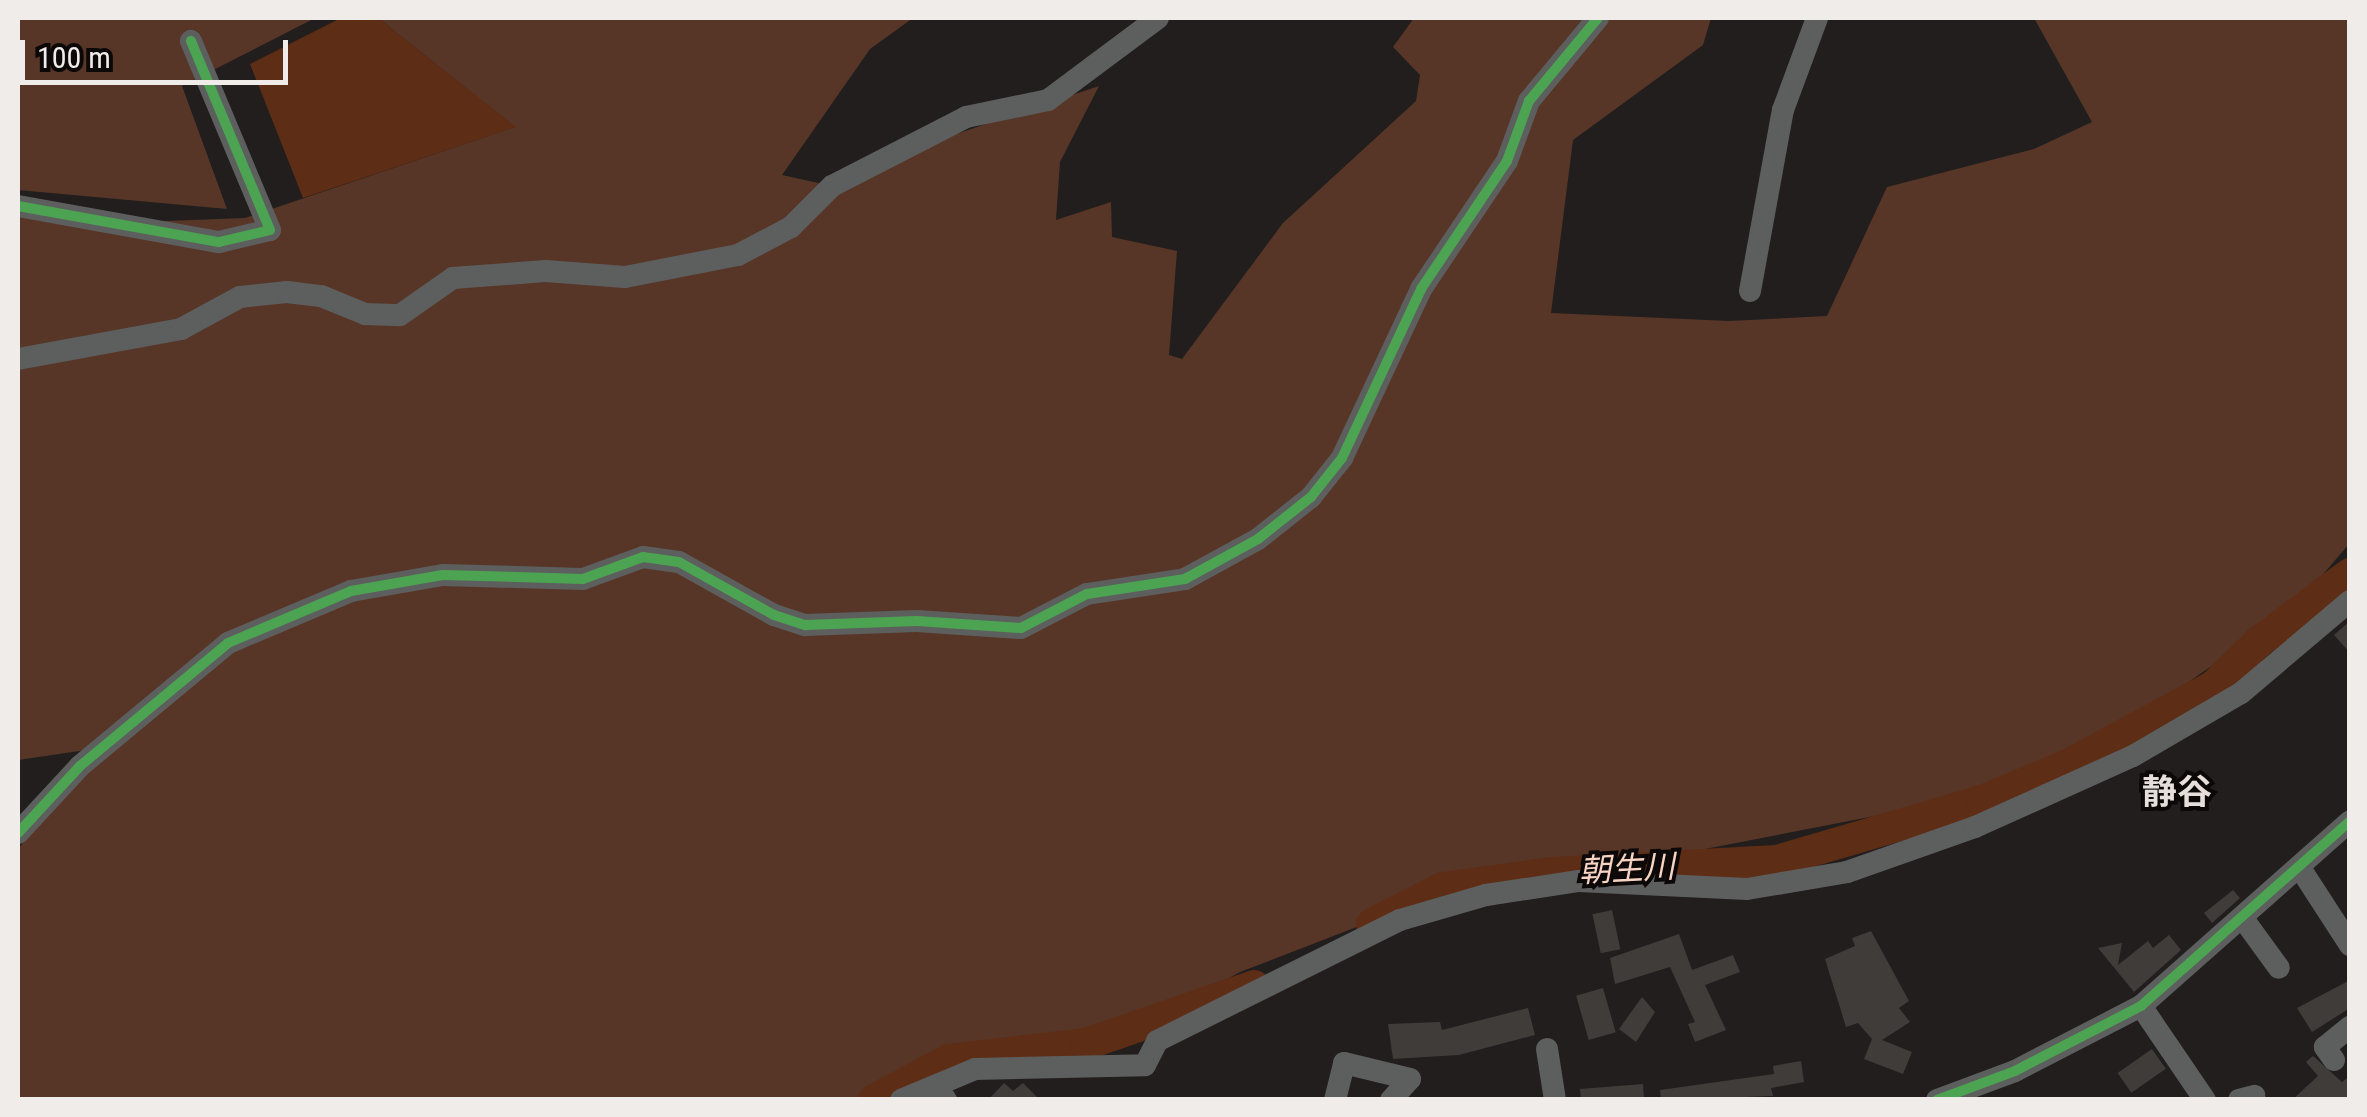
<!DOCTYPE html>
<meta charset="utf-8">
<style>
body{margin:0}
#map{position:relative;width:2367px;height:1117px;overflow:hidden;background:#211e1d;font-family:"Roboto Condensed","Noto Sans JP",sans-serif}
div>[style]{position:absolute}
.green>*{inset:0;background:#573627}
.water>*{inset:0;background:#5e2d16}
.river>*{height:32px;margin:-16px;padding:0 16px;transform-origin:16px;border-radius:16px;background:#5e2d16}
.building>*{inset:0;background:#3f3c3a;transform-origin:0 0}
.minor>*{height:22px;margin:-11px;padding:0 11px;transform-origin:11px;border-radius:11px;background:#5d5e5e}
.cycleway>*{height:10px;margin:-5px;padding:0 5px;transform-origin:5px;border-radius:5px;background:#4ca352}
span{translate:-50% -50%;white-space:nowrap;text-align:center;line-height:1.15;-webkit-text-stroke:8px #0b0807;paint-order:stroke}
.water-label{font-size:32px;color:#f7d3c3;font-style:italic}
.quarter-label{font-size:35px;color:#e6deda;font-weight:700}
.frame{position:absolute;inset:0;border:20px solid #f0ecea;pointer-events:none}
.scale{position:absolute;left:20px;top:40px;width:268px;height:45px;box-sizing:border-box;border:5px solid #f0ecea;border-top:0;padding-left:12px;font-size:30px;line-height:35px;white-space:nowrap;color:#f0ecea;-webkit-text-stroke:8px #0b0807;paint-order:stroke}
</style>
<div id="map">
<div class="green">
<i style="clip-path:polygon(18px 18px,315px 18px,182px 86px,227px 209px,18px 190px)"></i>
<i style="clip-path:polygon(378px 18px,913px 18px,870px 49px,782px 175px,832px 186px,885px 158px,1099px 86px,1060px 162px,1056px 220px,1111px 202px,1112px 237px,1177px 251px,1169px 355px,1182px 359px,1283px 223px,1416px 101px,1420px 75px,1393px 47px,1414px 18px,1711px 18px,1703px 45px,1573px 140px,1551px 313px,1729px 321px,1827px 316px,1887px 187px,2034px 149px,2092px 122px,2034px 18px,2349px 18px,2349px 544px,2319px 579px,2216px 663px,2068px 765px,1885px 814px,1411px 906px,1240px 972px,1126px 1036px,989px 1044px,853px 1099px,18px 1100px,18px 849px,100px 748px,18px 760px,18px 216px,86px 224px,245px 218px,515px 127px)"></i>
</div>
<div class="water">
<i style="clip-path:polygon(341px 18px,378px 18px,516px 127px,303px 198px,250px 64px)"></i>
</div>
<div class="river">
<i style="left:1372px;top:924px;width:80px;rotate:-26.9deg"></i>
<i style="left:1443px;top:888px;width:111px;rotate:-7.8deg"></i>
<i style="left:1553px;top:873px;width:224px;rotate:-3.1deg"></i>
<i style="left:1777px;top:861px;width:214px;rotate:-16.3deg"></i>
<i style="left:1982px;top:801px;width:93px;rotate:-22.7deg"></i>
<i style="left:2068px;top:765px;width:166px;rotate:-28.4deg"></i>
<i style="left:2214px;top:686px;width:63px;rotate:-44.4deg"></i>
<i style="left:2259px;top:642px;width:114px;rotate:-36.8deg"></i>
<i style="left:874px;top:1100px;width:85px;rotate:-28.1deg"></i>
<i style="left:949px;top:1060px;width:138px;rotate:-6.7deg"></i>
<i style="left:1086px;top:1044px;width:178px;rotate:-19deg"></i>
</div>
<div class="building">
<i style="clip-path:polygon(2350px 621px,2350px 653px,2334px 635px)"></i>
<i style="clip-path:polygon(2233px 890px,2240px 898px,2212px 923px,2204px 913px)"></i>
<i style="left:1612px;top:910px;width:40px;height:20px;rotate:78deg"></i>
<i style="clip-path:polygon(1871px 931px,1909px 1001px,1899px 1008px,1910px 1022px,1882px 1040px,1912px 1052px,1903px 1074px,1864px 1059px,1872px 1039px,1858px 1023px,1846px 1027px,1825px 959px,1855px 946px,1852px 938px)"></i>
<i style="clip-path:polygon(1679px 934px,1692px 970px,1733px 955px,1740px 972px,1705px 985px,1726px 1030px,1695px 1042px,1688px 1024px,1695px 1022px,1670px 967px,1615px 984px,1610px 958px)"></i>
<i style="clip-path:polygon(2169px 935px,2181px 950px,2134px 992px,2098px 948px,2122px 943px,2118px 965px,2148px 941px,2153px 948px)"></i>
<i style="clip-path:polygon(2350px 980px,2350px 1008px,2312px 1032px,2297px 1008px)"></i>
<i style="left:1603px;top:988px;width:46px;height:28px;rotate:74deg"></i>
<i style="clip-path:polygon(1642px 997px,1655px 1012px,1636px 1042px,1619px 1029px)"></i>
<i style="clip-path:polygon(1528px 1008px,1535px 1035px,1459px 1055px,1393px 1059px,1388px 1024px,1440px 1022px,1442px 1030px)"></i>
<i style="left:2152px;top:1049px;width:24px;height:42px;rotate:55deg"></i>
<i style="clip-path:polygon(2313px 1056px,2342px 1082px,2350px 1076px,2350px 1100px,2292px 1100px,2318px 1076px,2306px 1062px)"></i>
<i style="clip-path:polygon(1801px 1061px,1804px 1082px,1771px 1088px,1773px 1096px,1661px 1100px,1660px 1090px,1774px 1074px,1773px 1066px)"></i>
<i style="clip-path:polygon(1004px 1083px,1013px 1091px,1023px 1083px,1040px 1100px,988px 1100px)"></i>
<i style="clip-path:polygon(1643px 1084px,1644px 1100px,1581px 1100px,1580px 1089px)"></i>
</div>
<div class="minor">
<i style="left:18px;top:206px;width:204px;rotate:10.2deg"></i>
<i style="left:219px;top:242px;width:52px;rotate:-13.2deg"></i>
<i style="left:270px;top:230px;width:205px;rotate:-112.7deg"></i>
<i style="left:1750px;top:291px;width:184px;rotate:-79.7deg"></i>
<i style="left:1783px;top:110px;width:98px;rotate:-69.7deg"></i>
<i style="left:18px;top:359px;width:166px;rotate:-10.4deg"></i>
<i style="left:181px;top:329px;width:67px;rotate:-28.5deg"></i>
<i style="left:240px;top:297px;width:47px;rotate:-6.1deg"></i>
<i style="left:287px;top:292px;width:34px;rotate:7deg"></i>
<i style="left:321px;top:296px;width:48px;rotate:22.2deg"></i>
<i style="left:365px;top:314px;width:35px;rotate:2deg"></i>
<i style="left:400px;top:315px;width:65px;rotate:-34.9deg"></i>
<i style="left:453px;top:278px;width:93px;rotate:-4.3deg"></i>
<i style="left:546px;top:271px;width:79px;rotate:4.3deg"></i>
<i style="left:625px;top:277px;width:115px;rotate:-11deg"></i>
<i style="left:738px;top:255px;width:60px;rotate:-27.8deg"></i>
<i style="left:791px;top:227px;width:58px;rotate:-45deg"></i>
<i style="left:832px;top:186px;width:151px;rotate:-27.2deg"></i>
<i style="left:966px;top:117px;width:84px;rotate:-11.7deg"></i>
<i style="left:1048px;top:100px;width:137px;rotate:-36.7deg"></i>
<i style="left:18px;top:833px;width:91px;rotate:-47.2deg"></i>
<i style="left:80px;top:766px;width:192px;rotate:-39.7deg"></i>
<i style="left:228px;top:643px;width:134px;rotate:-22.9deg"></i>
<i style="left:351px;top:591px;width:93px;rotate:-9.9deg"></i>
<i style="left:443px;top:575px;width:140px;rotate:1.6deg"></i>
<i style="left:583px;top:579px;width:64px;rotate:-20.1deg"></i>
<i style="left:643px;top:557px;width:36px;rotate:8deg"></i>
<i style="left:679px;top:562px;width:109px;rotate:29.2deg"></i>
<i style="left:774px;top:615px;width:33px;rotate:18deg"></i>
<i style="left:805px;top:625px;width:112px;rotate:-2deg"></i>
<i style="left:917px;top:621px;width:104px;rotate:3.9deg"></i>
<i style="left:1021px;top:628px;width:74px;rotate:-27.3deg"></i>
<i style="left:1087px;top:594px;width:99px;rotate:-8.7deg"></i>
<i style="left:1185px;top:579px;width:83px;rotate:-28.7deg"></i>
<i style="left:1258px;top:539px;width:68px;rotate:-38.4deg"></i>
<i style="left:1311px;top:497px;width:50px;rotate:-51.5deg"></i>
<i style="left:1342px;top:458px;width:187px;rotate:-64.9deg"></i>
<i style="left:1421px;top:289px;width:154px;rotate:-56.1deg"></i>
<i style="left:1507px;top:161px;width:64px;rotate:-69.9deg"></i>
<i style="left:1529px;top:101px;width:108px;rotate:-50.3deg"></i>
<i style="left:2300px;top:868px;width:92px;rotate:57deg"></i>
<i style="left:2244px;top:920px;width:59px;rotate:53.9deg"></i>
<i style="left:2141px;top:1006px;width:114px;rotate:55.8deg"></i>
<i style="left:1547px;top:1049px;width:52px;rotate:81.1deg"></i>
<i style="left:2334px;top:1060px;width:16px;rotate:-125deg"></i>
<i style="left:2325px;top:1047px;width:32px;rotate:-39deg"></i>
<i style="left:944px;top:1097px;width:4px;rotate:56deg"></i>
<i style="left:901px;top:1100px;width:80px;rotate:-22.7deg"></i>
<i style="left:975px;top:1069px;width:170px;rotate:-1.3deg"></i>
<i style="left:1145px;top:1065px;width:27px;rotate:-63deg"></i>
<i style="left:1157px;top:1041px;width:271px;rotate:-26.5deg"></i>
<i style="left:1400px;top:920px;width:90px;rotate:-16.2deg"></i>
<i style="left:1486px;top:895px;width:94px;rotate:-8.6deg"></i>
<i style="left:1579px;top:881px;width:168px;rotate:2.7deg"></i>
<i style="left:1747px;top:889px;width:101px;rotate:-9.6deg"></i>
<i style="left:1847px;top:872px;width:136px;rotate:-19.4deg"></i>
<i style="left:1975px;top:827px;width:173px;rotate:-24.2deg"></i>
<i style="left:2133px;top:756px;width:125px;rotate:-30.3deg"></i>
<i style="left:2241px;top:693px;width:143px;rotate:-40.2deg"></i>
<i style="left:1335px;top:1100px;width:38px;rotate:-76deg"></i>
<i style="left:1344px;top:1063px;width:68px;rotate:13.6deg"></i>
<i style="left:1391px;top:1100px;width:28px;rotate:-48deg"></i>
<i style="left:1937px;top:1100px;width:83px;rotate:-20.4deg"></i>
<i style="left:2015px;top:1071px;width:142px;rotate:-27.3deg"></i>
<i style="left:2141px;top:1006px;width:279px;rotate:-41.5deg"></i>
<i style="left:2239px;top:1100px;width:16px;rotate:-15deg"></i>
</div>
<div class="cycleway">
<i style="left:18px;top:206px;width:204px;rotate:10.2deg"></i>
<i style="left:219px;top:242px;width:52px;rotate:-13.2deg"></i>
<i style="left:270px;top:230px;width:205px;rotate:-112.7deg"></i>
<i style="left:18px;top:833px;width:91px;rotate:-47.2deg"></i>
<i style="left:80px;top:766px;width:192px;rotate:-39.7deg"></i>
<i style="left:228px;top:643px;width:134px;rotate:-22.9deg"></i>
<i style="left:351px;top:591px;width:93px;rotate:-9.9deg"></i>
<i style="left:443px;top:575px;width:140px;rotate:1.6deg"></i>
<i style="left:583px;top:579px;width:64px;rotate:-20.1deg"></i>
<i style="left:643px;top:557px;width:36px;rotate:8deg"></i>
<i style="left:679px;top:562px;width:109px;rotate:29.2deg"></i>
<i style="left:774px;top:615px;width:33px;rotate:18deg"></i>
<i style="left:805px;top:625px;width:112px;rotate:-2deg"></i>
<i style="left:917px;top:621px;width:104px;rotate:3.9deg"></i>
<i style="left:1021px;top:628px;width:74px;rotate:-27.3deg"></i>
<i style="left:1087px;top:594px;width:99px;rotate:-8.7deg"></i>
<i style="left:1185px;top:579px;width:83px;rotate:-28.7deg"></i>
<i style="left:1258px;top:539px;width:68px;rotate:-38.4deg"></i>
<i style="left:1311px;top:497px;width:50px;rotate:-51.5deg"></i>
<i style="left:1342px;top:458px;width:187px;rotate:-64.9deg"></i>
<i style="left:1421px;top:289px;width:154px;rotate:-56.1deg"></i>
<i style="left:1507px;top:161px;width:64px;rotate:-69.9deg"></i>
<i style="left:1529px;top:101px;width:108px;rotate:-50.3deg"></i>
<i style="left:1937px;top:1100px;width:83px;rotate:-20.4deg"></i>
<i style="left:2015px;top:1071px;width:142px;rotate:-27.3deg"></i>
<i style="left:2141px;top:1006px;width:279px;rotate:-41.5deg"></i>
</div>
<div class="water-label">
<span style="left:1627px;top:869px;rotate:-3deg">朝生川</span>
</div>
<div class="quarter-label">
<span style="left:2177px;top:793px">静谷</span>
</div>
<div class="frame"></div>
<div class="scale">100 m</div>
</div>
